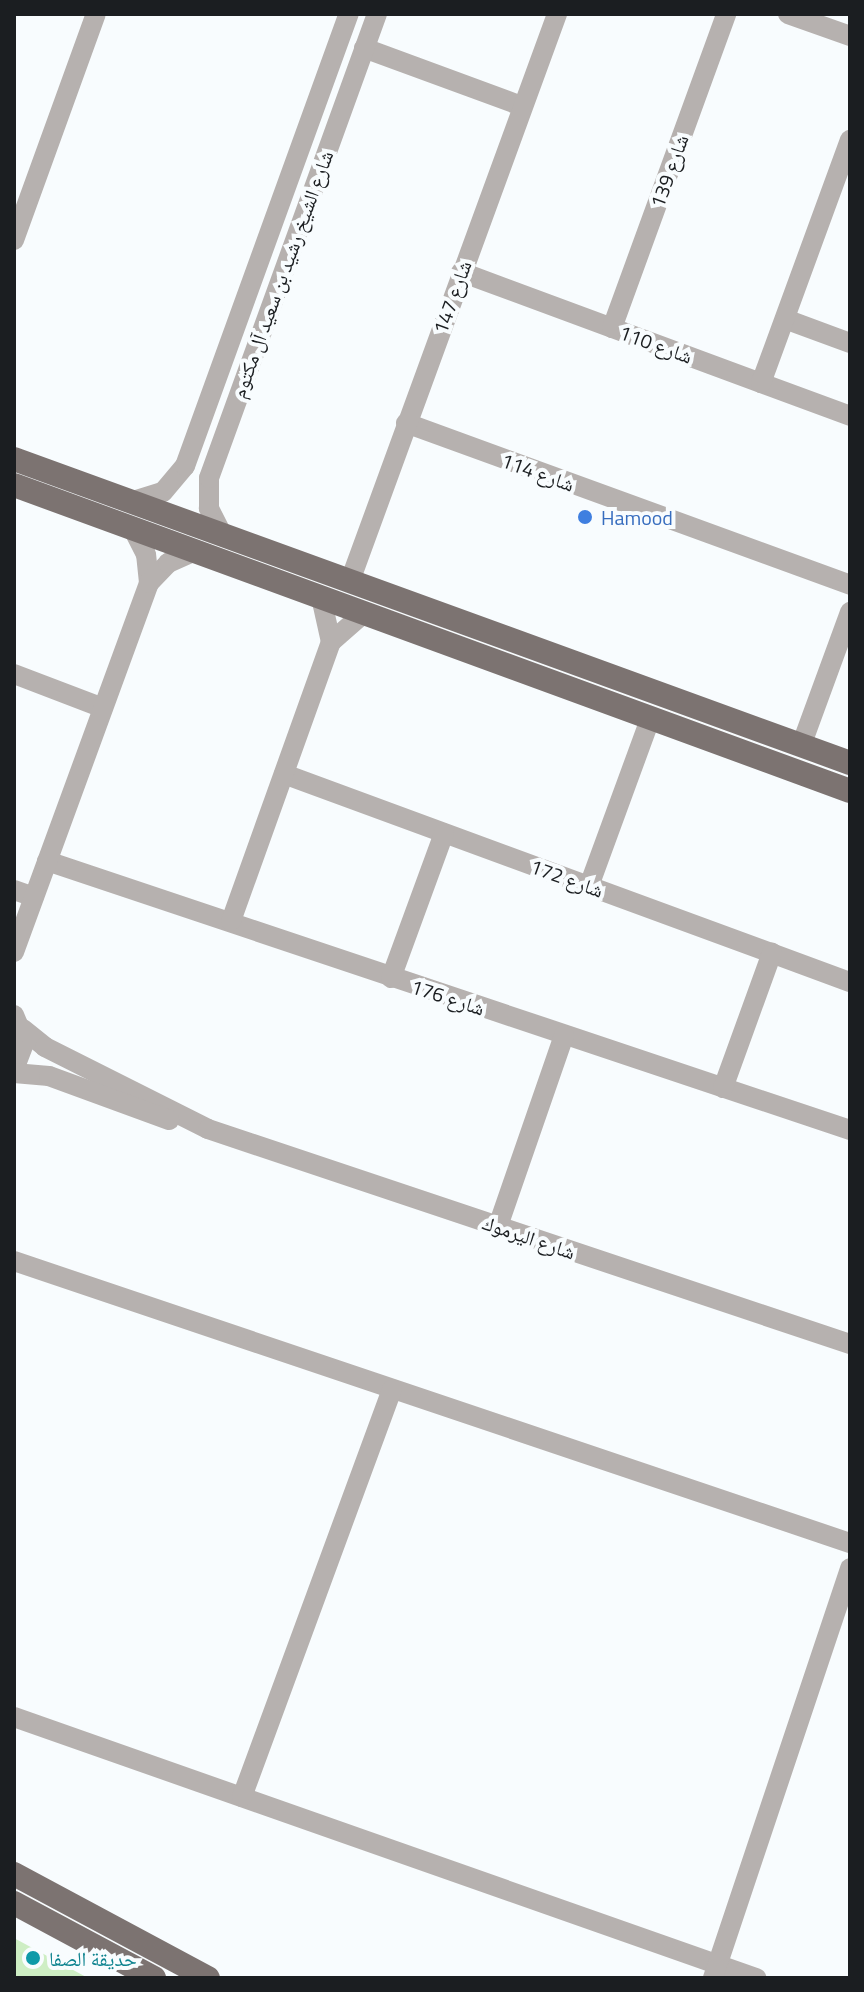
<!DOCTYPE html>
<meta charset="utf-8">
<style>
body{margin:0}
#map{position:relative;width:864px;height:1992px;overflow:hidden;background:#f8fcfe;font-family:"Titillium Web","Noto Naskh Arabic",sans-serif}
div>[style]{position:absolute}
.green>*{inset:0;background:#ceeec4}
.minor>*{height:20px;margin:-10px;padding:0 10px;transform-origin:10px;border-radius:10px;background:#b6b1af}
.major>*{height:24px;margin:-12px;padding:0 12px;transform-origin:12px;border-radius:12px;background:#7c7371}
.dots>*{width:22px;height:22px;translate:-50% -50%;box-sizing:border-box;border:4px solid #f8fcfe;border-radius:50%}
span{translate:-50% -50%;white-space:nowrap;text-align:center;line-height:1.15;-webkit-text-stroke:8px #f8fcfe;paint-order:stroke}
.street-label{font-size:20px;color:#1b1e21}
.shop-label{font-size:20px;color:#366cbe}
.left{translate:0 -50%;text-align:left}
.culture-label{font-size:20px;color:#0d838f}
.frame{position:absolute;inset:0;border:16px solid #1b1e21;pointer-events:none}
</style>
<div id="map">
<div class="green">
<i style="clip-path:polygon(14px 1938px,88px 1978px,14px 1978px)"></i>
</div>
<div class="minor">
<i style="left:788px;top:14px;width:66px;rotate:19.5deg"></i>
<i style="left:364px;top:48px;width:168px;rotate:20.2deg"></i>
<i style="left:14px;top:240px;width:240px;rotate:-70.1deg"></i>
<i style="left:461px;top:272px;width:415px;rotate:20.3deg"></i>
<i style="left:785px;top:319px;width:69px;rotate:20.3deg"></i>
<i style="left:612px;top:328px;width:334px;rotate:-70deg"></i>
<i style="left:761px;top:383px;width:259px;rotate:-69.9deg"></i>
<i style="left:406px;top:423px;width:473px;rotate:20deg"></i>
<i style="left:133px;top:501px;width:31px;rotate:-17deg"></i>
<i style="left:163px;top:492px;width:34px;rotate:-50deg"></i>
<i style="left:185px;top:466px;width:481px;rotate:-70.1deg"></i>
<i style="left:133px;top:529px;width:28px;rotate:63deg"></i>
<i style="left:146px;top:554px;width:29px;rotate:84deg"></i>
<i style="left:222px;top:534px;width:29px;rotate:-117deg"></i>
<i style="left:209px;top:508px;width:30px;rotate:-90deg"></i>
<i style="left:209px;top:478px;width:493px;rotate:-70.1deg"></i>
<i style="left:350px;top:581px;width:604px;rotate:-69.94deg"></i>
<i style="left:321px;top:597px;width:46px;rotate:77.5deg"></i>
<i style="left:14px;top:674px;width:95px;rotate:20.9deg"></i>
<i style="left:801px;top:746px;width:143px;rotate:-69.9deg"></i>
<i style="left:284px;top:774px;width:603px;rotate:20.18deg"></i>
<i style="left:47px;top:861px;width:847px;rotate:18.52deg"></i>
<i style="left:589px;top:886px;width:178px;rotate:-69.9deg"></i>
<i style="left:14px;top:890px;width:21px;rotate:19deg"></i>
<i style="left:231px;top:921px;width:296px;rotate:-70.3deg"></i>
<i style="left:331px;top:642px;width:44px;rotate:-41.3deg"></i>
<i style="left:14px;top:952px;width:393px;rotate:-69.9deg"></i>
<i style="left:149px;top:583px;width:28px;rotate:-46deg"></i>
<i style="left:168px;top:563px;width:27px;rotate:-24deg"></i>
<i style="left:391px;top:978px;width:154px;rotate:-69.9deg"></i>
<i style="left:14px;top:1015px;width:28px;rotate:67deg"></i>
<i style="left:25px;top:1041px;width:31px;rotate:111deg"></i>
<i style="left:23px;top:1029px;width:28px;rotate:39deg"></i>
<i style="left:45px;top:1047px;width:182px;rotate:26.7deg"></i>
<i style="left:208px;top:1129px;width:677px;rotate:18.52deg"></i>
<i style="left:14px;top:1073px;width:35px;rotate:5deg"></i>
<i style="left:49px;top:1076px;width:128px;rotate:20.1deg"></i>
<i style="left:723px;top:1088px;width:144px;rotate:-70.1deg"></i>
<i style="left:498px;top:1226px;width:202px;rotate:-70.9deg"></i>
<i style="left:14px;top:1261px;width:882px;rotate:18.64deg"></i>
<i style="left:14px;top:1717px;width:787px;rotate:19.38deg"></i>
<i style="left:242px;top:1797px;width:434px;rotate:-69.8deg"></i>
<i style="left:713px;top:1978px;width:432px;rotate:-71.5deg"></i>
</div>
<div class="major">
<i style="left:14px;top:459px;width:890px;rotate:19.98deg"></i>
<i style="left:14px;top:485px;width:890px;rotate:20.1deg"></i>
<i style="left:14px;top:1874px;width:220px;rotate:28.2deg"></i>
<i style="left:14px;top:1903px;width:159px;rotate:28.2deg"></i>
</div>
<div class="dots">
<i style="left:585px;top:517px;background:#3f7fe0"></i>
<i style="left:33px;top:1958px;background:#0f9aa8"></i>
</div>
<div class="street-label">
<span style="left:669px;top:171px;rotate:-70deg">شارع 139</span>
<span style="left:282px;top:274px;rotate:-70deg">شارع الشيخ رشيد بن سعيد آل مكتوم</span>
<span style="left:452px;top:297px;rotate:-70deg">شارع 147</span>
<span style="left:656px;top:344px;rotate:20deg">شارع 110</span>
<span style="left:538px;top:472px;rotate:20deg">شارع 114</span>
<span style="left:567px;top:878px;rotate:20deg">شارع 172</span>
<span style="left:448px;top:997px;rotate:18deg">شارع 176</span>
<span style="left:529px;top:1237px;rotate:19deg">شارع اليرموك</span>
</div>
<div class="shop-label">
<span class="left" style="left:601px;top:517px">Hamood</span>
</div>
<div class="culture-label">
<span class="left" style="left:49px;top:1958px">حديقة الصفا</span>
</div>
<div class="frame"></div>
</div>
